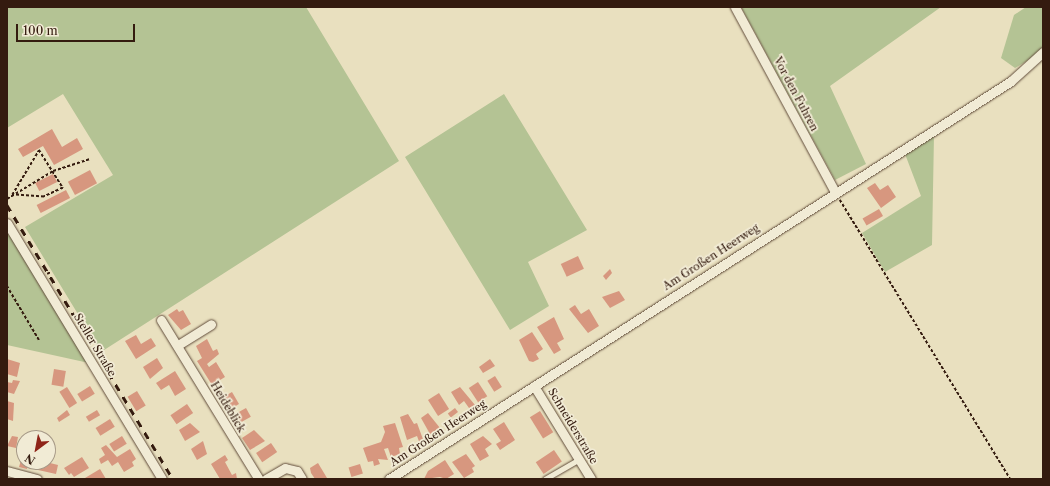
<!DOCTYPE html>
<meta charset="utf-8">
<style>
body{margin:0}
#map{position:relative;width:1050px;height:486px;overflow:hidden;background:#e9e0bf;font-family:"Libre Caslon Text",serif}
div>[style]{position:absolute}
.green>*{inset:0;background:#b4c394}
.building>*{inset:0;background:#d7977f;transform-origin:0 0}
.path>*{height:1.5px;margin-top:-0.75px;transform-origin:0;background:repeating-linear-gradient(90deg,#341b0f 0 3px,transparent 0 5px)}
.roads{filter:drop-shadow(0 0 1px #614c3b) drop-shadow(0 0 1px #614c3b)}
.lane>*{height:4.5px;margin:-2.25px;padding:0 2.25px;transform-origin:2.25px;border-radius:2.25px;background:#f1ebd5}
.street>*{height:9px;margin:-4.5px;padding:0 4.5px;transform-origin:4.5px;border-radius:4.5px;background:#f1ebd5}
.rail>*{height:2.5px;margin-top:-1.25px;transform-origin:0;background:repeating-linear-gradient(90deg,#341b0f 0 7px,transparent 0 14px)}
span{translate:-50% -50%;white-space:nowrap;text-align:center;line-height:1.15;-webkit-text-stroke:3.5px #f1ebd5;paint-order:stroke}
.street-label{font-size:11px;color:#341b0f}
.frame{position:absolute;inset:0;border:8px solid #341b0f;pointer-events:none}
.north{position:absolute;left:16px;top:430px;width:40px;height:40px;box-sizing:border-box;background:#f1ebd5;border:1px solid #a59886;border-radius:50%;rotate:212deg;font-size:11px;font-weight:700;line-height:16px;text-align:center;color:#341b0f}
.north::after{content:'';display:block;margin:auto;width:14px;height:18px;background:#8f2418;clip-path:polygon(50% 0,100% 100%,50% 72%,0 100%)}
.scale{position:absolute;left:16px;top:24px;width:119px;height:18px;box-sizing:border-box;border:2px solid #341b0f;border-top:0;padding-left:5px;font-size:12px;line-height:14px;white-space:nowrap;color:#341b0f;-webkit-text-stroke:3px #f1ebd5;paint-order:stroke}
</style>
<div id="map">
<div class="green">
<i style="clip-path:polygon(7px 7px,306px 7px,399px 161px,101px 352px,25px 227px,113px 175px,63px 94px,7px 128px)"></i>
<i style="clip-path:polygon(741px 7px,941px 7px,830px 86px,866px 164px,835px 180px)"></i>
<i style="clip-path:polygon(1026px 7px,1043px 7px,1043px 45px,1040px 53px,1015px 68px,1001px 58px,1014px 15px)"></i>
<i style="clip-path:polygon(504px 94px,587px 230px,528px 262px,549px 306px,510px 330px,405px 157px)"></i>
<i style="clip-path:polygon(934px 135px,932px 245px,885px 272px,862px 233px,921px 196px,905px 154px)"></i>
<i style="clip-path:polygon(7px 230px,89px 363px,7px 345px)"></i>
</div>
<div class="building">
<i style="clip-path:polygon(52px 129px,62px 147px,77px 138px,83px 149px,54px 165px,43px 146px,23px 157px,18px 149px)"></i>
<i style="left:90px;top:170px;width:15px;height:25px;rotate:62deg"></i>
<i style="left:53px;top:174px;width:9px;height:20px;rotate:63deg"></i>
<i style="clip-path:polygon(875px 183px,880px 190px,888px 185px,896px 197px,881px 208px,867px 188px)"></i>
<i style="left:66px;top:190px;width:9px;height:33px;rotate:63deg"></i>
<i style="left:879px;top:209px;width:8px;height:19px;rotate:60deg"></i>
<i style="left:578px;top:256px;width:14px;height:19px;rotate:65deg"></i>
<i style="clip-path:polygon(610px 269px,612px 273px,606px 280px,603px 276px)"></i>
<i style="clip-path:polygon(619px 291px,625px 300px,610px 308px,602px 297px)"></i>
<i style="clip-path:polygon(575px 305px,581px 314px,589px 309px,599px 326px,588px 333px,569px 309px)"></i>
<i style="clip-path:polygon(177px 309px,179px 312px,183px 310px,191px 324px,181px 330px,168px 315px)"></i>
<i style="clip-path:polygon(554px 317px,564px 339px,557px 343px,561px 350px,554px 354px,537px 327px)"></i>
<i style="clip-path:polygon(532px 332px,543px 349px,536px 354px,539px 359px,533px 362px,529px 361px,519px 340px)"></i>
<i style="clip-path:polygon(136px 335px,141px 344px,151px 338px,156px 346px,136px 359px,125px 341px)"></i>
<i style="clip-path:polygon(207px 339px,213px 351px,217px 349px,219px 354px,207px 364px,209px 367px,216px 362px,225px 377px,212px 385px,197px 361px,202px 358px,196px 346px)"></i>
<i style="clip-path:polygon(157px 358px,163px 368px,150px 379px,143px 367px)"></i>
<i style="clip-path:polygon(7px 359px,20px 363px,17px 377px,7px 374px)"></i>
<i style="clip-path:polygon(490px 359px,495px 366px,483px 373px,479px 367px)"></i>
<i style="left:54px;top:369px;width:12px;height:16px;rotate:9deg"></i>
<i style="clip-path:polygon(175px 371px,186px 389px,175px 396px,169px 385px,161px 390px,156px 383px)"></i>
<i style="left:495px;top:376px;width:13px;height:9px;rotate:58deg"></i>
<i style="clip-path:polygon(13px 380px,20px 381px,14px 394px,7px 392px,7px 382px,12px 383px)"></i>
<i style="left:478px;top:382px;width:17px;height:11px;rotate:57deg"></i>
<i style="left:90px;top:386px;width:9px;height:15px;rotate:58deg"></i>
<i style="left:67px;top:387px;width:19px;height:9px;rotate:58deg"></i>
<i style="clip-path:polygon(460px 387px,475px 405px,469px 408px,464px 401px,459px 405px,451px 392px)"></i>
<i style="left:137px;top:391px;width:17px;height:11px;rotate:59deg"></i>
<i style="left:232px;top:392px;width:14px;height:14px;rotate:60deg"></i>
<i style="left:439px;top:393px;width:19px;height:13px;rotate:58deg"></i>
<i style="clip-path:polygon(7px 401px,14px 403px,13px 421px,7px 419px)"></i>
<i style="left:187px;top:404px;width:11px;height:20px;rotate:56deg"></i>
<i style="left:246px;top:408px;width:10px;height:18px;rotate:61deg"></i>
<i style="left:455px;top:408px;width:5px;height:9px;rotate:53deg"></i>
<i style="clip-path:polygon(67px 410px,70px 415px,59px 422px,57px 418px)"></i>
<i style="left:97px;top:410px;width:6px;height:13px;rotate:59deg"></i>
<i style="left:540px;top:411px;width:25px;height:12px;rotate:58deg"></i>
<i style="clip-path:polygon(428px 413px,440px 428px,430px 434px,421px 418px)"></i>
<i style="clip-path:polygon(408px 414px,414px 424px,417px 423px,424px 442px,420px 444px,417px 436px,407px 440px,400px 417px)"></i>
<i style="left:110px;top:419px;width:9px;height:17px;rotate:58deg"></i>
<i style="clip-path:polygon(504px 422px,515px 440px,500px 450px,496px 444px,501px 441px,493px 429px)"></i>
<i style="clip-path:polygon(190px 423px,200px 432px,185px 441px,179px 430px)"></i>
<i style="clip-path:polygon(395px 423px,403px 447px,399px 448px,400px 454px,391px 457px,388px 448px,384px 449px,388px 460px,378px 459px,380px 464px,374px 466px,373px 461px,368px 462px,363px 448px,381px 442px,385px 432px,383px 426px)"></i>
<i style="clip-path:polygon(254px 430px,265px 441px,250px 450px,242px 438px)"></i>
<i style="clip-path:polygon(12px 436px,18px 437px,16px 448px,7px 446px)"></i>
<i style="left:122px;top:436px;width:9px;height:15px;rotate:58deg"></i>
<i style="clip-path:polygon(483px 436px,492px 444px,485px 449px,489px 456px,480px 461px,470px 444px)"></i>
<i style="clip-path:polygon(203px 441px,207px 454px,197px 460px,191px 449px)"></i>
<i style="left:271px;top:443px;width:11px;height:18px;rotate:56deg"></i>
<i style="clip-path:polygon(106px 445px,117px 457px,130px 449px,136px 459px,132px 462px,134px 466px,124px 472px,118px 462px,112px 466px,108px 460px,101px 464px,99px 459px,105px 455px,101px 448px)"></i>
<i style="left:554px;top:450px;width:14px;height:22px;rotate:56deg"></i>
<i style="clip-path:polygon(466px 454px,475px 466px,472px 468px,474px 472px,464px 478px,452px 462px)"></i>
<i style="clip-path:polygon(225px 455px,228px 460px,225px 462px,232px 475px,236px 473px,237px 479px,220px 479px,211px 464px)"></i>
<i style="clip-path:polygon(22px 457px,24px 462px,29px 462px,27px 469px,19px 467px)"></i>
<i style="clip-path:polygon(82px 457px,89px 468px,74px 477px,71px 473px,69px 475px,64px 468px)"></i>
<i style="clip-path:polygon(48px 459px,50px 463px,58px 465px,56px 474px,38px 470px,37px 462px,48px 462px)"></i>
<i style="clip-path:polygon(445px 460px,454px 474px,446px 479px,440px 477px,424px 479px,428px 471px)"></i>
<i style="clip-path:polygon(318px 463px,327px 478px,326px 479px,315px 479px,311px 473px,310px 468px)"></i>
<i style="left:360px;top:464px;width:10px;height:12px;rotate:73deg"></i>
<i style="clip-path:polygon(100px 469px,106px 479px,86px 479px,85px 478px)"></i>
</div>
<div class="path">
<i style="left:39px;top:150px;width:45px;rotate:57.7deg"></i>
<i style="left:63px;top:188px;width:21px;rotate:155deg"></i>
<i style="left:44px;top:197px;width:32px;rotate:-176deg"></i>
<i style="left:12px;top:195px;width:52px;rotate:-59deg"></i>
<i style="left:7px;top:199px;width:54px;rotate:-31.3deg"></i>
<i style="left:53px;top:171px;width:38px;rotate:-18deg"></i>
<i style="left:840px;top:200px;width:327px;rotate:58.6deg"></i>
<i style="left:47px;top:274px;width:4px;rotate:-27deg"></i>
<i style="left:7px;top:286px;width:63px;rotate:59.3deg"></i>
</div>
<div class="roads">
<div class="lane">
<i style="left:545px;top:479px;width:39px;rotate:-30deg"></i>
</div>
<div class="street">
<i style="left:735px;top:7px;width:210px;rotate:61.6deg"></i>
<i style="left:7px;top:223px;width:299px;rotate:58.8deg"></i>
<i style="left:161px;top:320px;width:187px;rotate:58.4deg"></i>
<i style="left:178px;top:345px;width:39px;rotate:-32deg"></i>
<i style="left:534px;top:386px;width:109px;rotate:58.5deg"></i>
<i style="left:7px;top:471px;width:31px;rotate:15deg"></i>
<i style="left:266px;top:479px;width:22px;rotate:-30deg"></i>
<i style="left:285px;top:468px;width:12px;rotate:14deg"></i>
<i style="left:297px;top:471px;width:9px;rotate:58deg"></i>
<i style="left:389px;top:479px;width:738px;rotate:-32.61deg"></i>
<i style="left:1011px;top:81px;width:43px;rotate:-42.2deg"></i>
</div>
</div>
<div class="rail">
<i style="left:7px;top:205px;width:320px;rotate:58.8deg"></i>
</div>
<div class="street-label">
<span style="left:796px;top:94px;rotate:62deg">Vor den Fuhren</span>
<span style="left:711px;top:257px;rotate:-33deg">Am Großen Heerweg</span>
<span style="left:95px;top:345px;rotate:59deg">Steller Straße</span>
<span style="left:228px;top:407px;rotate:59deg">Heideblick</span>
<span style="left:573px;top:426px;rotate:59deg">Schneiderstraße</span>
<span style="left:438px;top:433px;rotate:-33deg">Am Großen Heerweg</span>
</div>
<div class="frame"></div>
<div class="north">N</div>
<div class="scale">100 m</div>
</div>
